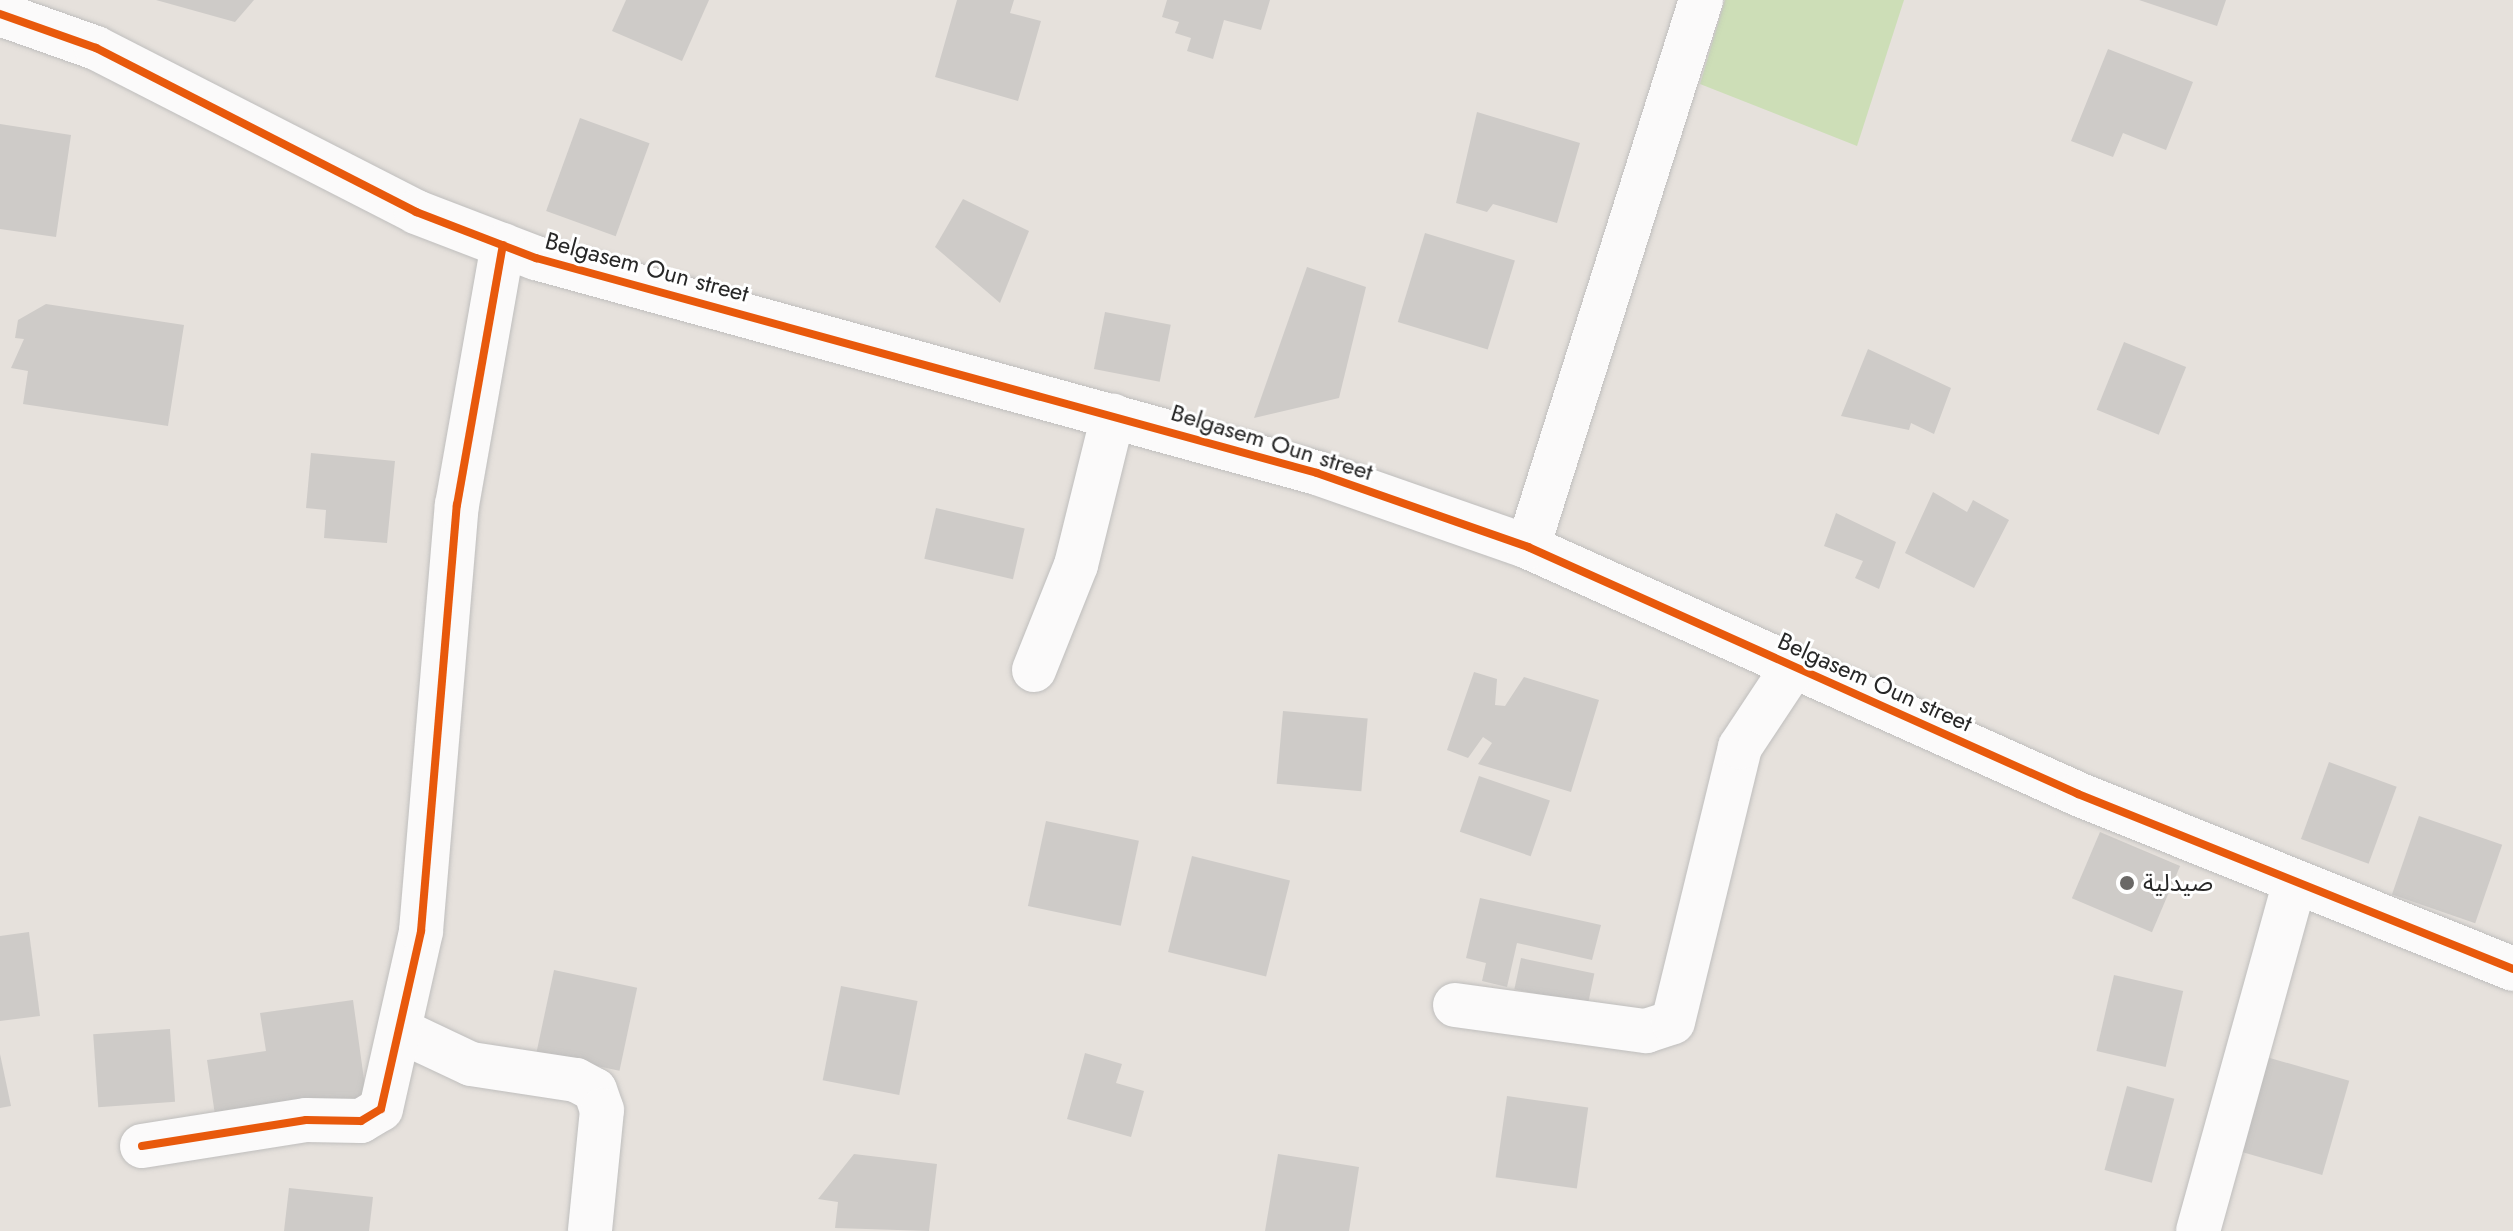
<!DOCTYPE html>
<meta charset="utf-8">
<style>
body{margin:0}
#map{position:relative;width:2513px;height:1231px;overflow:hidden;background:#e6e1dc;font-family:Jost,"Noto Sans Arabic",sans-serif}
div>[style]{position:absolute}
.green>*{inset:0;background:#cddeb7}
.building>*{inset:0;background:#cecbc8;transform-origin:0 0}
.roads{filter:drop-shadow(0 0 2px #bfbebd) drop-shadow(0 0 2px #bfbebd)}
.minor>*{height:44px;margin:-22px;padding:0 22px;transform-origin:22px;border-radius:22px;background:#fbfafa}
.cycleway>*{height:8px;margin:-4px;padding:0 4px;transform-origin:4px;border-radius:4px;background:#e8590c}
.dots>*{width:22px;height:22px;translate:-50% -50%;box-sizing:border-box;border:4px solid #fff;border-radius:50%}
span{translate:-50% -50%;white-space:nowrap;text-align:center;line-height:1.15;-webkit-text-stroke:6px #fff;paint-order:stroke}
.street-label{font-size:24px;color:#272727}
.poi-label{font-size:24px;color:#272727}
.left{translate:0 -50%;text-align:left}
</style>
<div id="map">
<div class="green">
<i style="clip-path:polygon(1725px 0,1904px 0,1857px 146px,1700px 84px)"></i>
</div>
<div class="building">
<i style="clip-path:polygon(156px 0,254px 0,235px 22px)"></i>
<i style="clip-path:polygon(626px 0,709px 0,682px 61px,612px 31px)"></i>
<i style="clip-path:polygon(957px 0,1014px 0,1010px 13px,1041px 21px,1018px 101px,935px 77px)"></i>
<i style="clip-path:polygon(1167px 0,1270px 0,1261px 30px,1224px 20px,1213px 59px,1187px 51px,1191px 38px,1175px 33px,1179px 22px,1162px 17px)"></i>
<i style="clip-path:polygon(2139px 0,2226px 0,2217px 26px)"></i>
<i style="clip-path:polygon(2108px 49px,2193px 82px,2166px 150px,2123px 133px,2113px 157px,2071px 141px)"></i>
<i style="clip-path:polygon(1477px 112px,1580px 143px,1557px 223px,1493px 204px,1487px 212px,1456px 203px)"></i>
<i style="left:580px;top:118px;width:74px;height:99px;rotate:20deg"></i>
<i style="clip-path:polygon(0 124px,71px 135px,56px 237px,0 229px)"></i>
<i style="clip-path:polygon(963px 199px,1029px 231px,1000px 303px,935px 247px)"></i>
<i style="left:1425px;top:233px;width:94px;height:93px;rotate:17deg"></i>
<i style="clip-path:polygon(1307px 267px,1366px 287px,1339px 398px,1254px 418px)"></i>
<i style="clip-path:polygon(46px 304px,184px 325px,168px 426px,23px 404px,28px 371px,11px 368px,24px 339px,15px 338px,18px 320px)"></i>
<i style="left:1105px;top:312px;width:67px;height:58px;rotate:11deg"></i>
<i style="left:2124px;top:342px;width:67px;height:73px;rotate:22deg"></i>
<i style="clip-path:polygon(1868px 349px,1951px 388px,1934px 434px,1911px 423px,1909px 430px,1841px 416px)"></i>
<i style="clip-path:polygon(311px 453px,395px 461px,387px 543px,324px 538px,326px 510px,306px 508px)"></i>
<i style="clip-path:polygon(1933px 492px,1967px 512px,1973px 500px,2009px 520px,1974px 588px,1905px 553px)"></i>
<i style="left:936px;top:508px;width:91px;height:52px;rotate:13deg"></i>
<i style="clip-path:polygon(1836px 513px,1896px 542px,1879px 589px,1855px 578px,1863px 561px,1824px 546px)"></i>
<i style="clip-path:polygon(1474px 672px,1497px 679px,1495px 705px,1505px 706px,1524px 677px,1599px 700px,1571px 792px,1478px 764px,1492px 743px,1483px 737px,1468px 758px,1447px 750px)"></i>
<i style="left:1283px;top:711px;width:85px;height:73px;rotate:5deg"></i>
<i style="left:2329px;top:762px;width:72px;height:82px;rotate:20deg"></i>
<i style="left:1479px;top:776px;width:75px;height:59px;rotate:19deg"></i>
<i style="left:2419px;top:816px;width:88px;height:83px;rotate:19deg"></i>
<i style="left:1046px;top:821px;width:95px;height:87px;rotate:12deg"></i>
<i style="left:2100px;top:832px;width:87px;height:72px;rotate:23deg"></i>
<i style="left:1192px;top:856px;width:101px;height:99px;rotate:14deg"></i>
<i style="clip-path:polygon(1480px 898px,1601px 925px,1592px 960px,1517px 943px,1507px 987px,1482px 981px,1486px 963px,1466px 958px)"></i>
<i style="clip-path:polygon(29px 932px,40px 1016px,0 1021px,0 936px)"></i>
<i style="left:1521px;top:958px;width:75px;height:32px;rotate:12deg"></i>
<i style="left:554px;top:970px;width:85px;height:85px;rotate:12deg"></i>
<i style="left:2114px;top:975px;width:71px;height:78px;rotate:13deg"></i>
<i style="left:841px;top:986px;width:78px;height:96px;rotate:11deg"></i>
<i style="clip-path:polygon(353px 1000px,367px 1101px,216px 1122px,207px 1060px,266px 1051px,260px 1013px)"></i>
<i style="left:170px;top:1029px;width:73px;height:77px;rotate:86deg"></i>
<i style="clip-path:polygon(1085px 1053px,1122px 1064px,1116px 1083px,1144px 1091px,1131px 1137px,1067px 1119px)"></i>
<i style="clip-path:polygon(0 1054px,11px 1106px,0 1108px)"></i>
<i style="left:2256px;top:1054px;width:97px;height:98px;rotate:16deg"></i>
<i style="left:2127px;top:1086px;width:49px;height:87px;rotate:15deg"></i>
<i style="left:1507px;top:1096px;width:82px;height:82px;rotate:8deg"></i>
<i style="clip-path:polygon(854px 1154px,937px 1164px,929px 1231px,835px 1228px,838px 1202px,818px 1199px)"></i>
<i style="clip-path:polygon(1278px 1154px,1359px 1167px,1349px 1231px,1265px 1231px)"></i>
<i style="clip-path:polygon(289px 1188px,373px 1197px,369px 1231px,284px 1231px)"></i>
</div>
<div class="roads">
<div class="minor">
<i style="left:0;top:14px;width:102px;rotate:19.5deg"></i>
<i style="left:96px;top:48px;width:360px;rotate:27.1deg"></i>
<i style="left:416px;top:212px;width:129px;rotate:21deg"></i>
<i style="left:536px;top:258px;width:810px;rotate:15.39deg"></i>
<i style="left:1317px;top:473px;width:224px;rotate:19.3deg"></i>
<i style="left:1528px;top:547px;width:603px;rotate:24.18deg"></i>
<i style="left:2078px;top:794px;width:469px;rotate:21.9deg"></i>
<i style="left:1528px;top:547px;width:574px;rotate:-72.45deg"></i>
<i style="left:1034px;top:670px;width:113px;rotate:-68.2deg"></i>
<i style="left:1076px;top:565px;width:154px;rotate:-76.1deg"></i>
<i style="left:1455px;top:1005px;width:193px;rotate:7.8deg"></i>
<i style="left:1646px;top:1031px;width:28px;rotate:-18deg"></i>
<i style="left:1673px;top:1022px;width:283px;rotate:-76.3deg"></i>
<i style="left:1740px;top:747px;width:96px;rotate:-56.5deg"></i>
<i style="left:401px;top:1031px;width:77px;rotate:25.2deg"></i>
<i style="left:471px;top:1064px;width:106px;rotate:8.7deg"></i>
<i style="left:576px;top:1080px;width:21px;rotate:28deg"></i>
<i style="left:595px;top:1090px;width:21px;rotate:71deg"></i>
<i style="left:602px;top:1110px;width:122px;rotate:95.7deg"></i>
<i style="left:142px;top:1146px;width:166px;rotate:-9deg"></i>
<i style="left:306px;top:1120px;width:55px;rotate:1deg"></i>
<i style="left:361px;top:1121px;width:23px;rotate:-31deg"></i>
<i style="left:381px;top:1109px;width:182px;rotate:-77.3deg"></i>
<i style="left:421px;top:931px;width:428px;rotate:-85.2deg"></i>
<i style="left:457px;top:505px;width:264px;rotate:-80deg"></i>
<i style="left:2198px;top:1231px;width:360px;rotate:-74.5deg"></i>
</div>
</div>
<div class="cycleway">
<i style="left:0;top:14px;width:102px;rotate:19.5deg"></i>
<i style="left:96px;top:48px;width:360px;rotate:27.1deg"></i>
<i style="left:416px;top:212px;width:129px;rotate:21deg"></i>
<i style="left:536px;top:258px;width:810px;rotate:15.39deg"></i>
<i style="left:1317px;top:473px;width:224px;rotate:19.3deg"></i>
<i style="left:1528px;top:547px;width:603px;rotate:24.18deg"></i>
<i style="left:2078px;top:794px;width:469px;rotate:21.9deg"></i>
<i style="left:142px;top:1146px;width:166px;rotate:-9deg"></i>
<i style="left:306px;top:1120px;width:55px;rotate:1deg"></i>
<i style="left:361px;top:1121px;width:23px;rotate:-31deg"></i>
<i style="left:381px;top:1109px;width:182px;rotate:-77.3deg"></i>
<i style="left:421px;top:931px;width:428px;rotate:-85.2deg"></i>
<i style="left:457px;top:505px;width:264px;rotate:-80deg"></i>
</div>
<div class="dots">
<i style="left:2127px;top:883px;background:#6a6866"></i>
</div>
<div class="street-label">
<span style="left:647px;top:267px;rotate:15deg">Belgasem Oun street</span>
<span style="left:1272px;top:442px;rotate:17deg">Belgasem Oun street</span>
<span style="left:1875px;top:682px;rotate:24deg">Belgasem Oun street</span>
</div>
<div class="poi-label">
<span class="left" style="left:2143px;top:883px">صيدلية</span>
</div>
</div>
